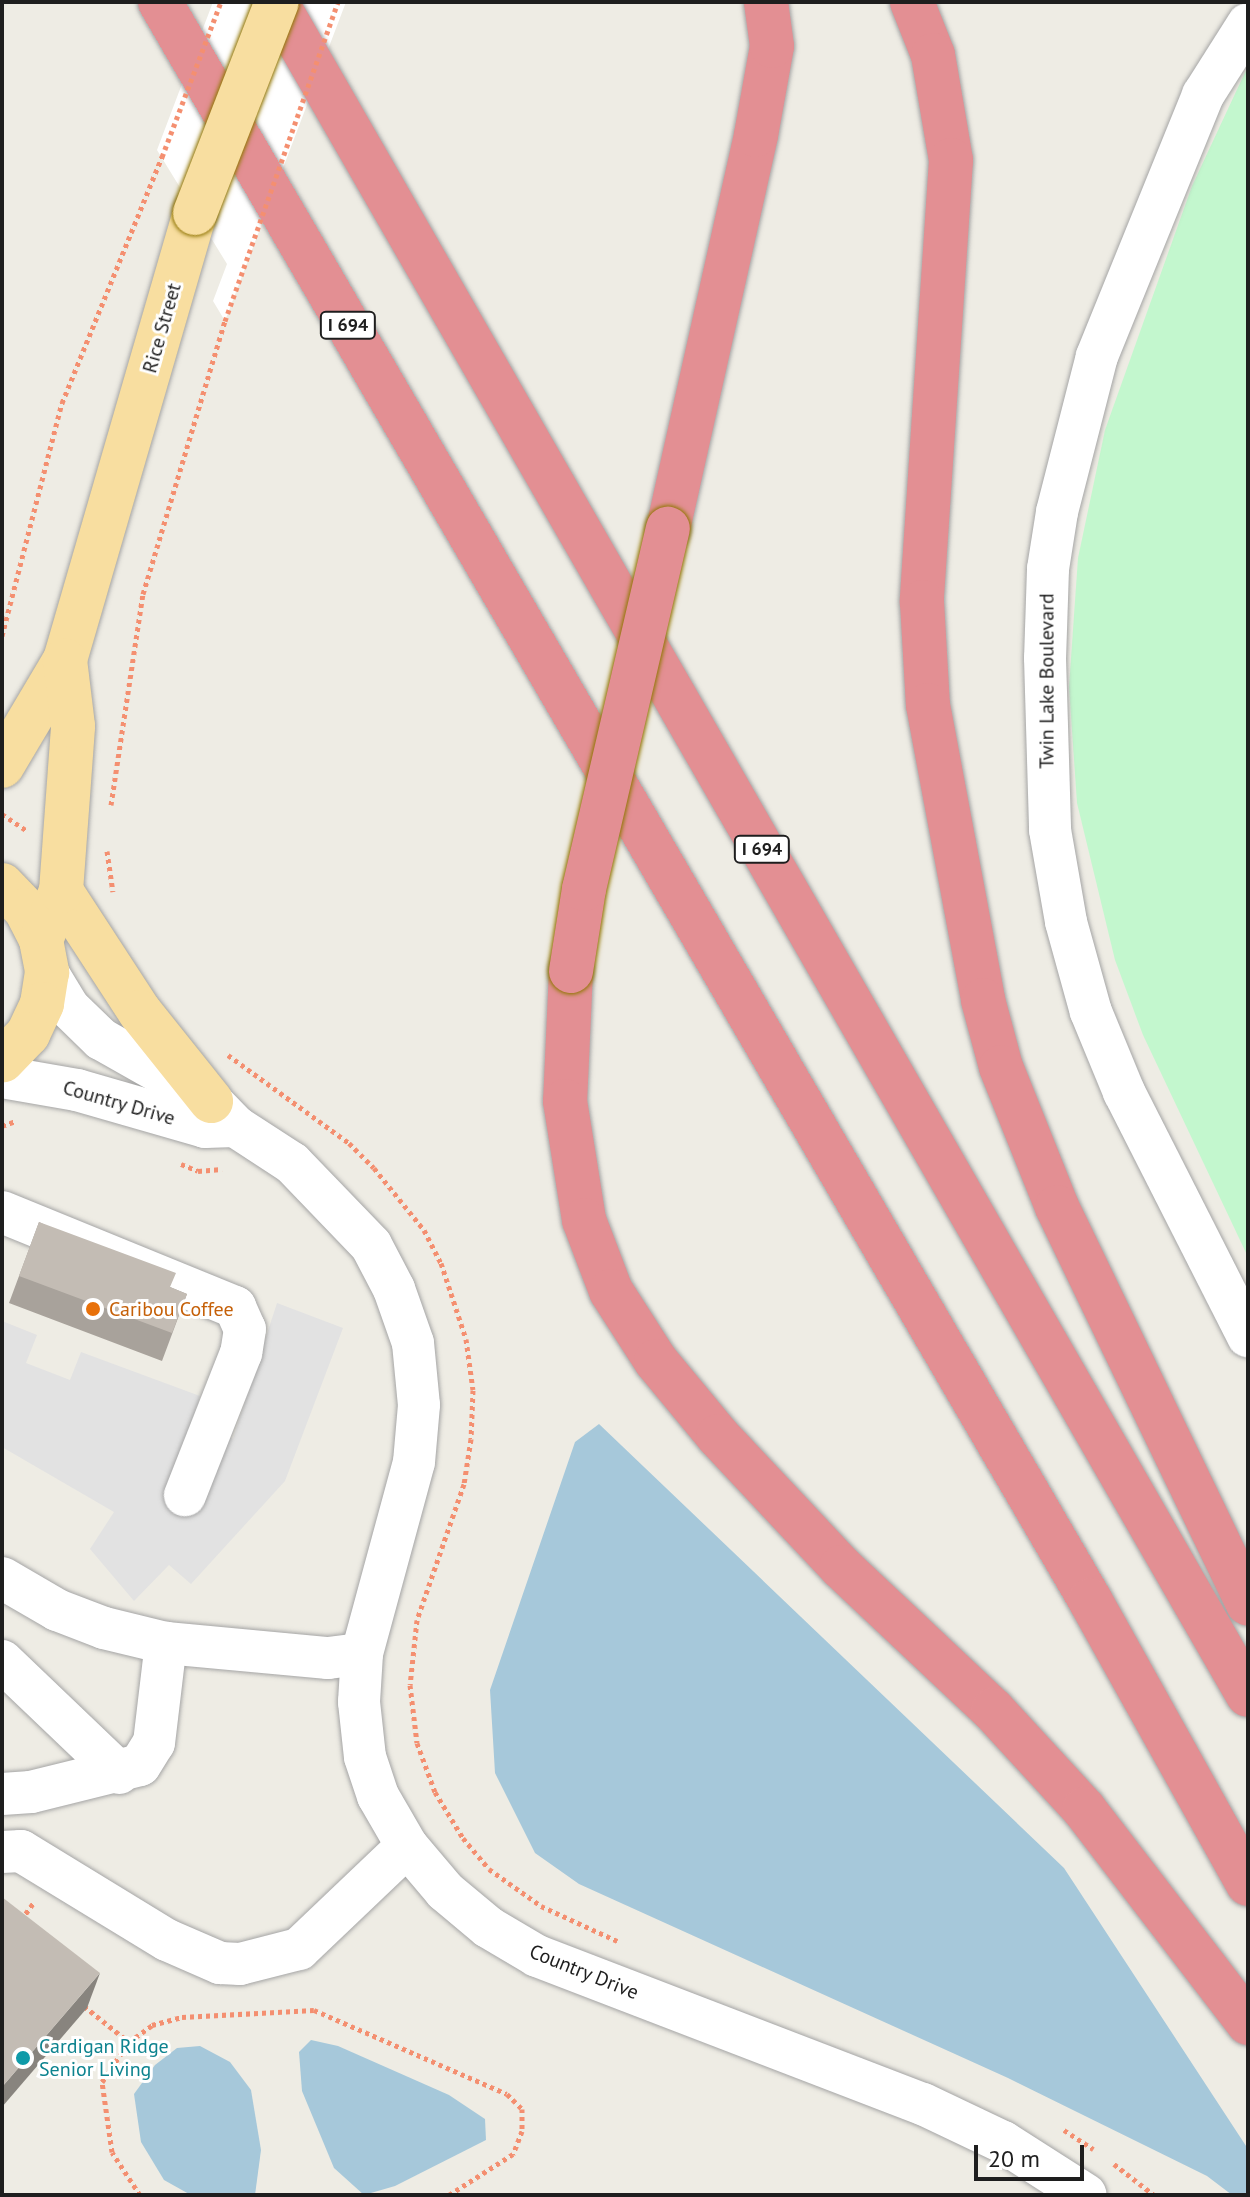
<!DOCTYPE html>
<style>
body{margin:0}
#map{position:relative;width:1250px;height:2197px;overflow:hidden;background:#eeece4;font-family:"PT Sans",sans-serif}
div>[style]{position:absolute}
.park>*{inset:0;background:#c3f7ce}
.parking>*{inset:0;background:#e2e2e2}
.water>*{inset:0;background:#a6c8da}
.pier>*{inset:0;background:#fff}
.path>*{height:5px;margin-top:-2.5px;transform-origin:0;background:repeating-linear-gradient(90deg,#f48f70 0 4px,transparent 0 8px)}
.roads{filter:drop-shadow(0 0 2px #a5a5a5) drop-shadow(0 0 2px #a5a5a5)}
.minor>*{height:42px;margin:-21px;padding:0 21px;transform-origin:21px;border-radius:21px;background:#fff}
.major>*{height:44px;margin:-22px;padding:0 22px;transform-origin:22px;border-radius:22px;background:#f8dea0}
.highway>*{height:44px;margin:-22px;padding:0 22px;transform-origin:22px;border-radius:22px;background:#e38f93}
.path-bridge>*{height:5px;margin-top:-2.5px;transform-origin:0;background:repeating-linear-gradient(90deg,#f48f70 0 4px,transparent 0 8px)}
.bridges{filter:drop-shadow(0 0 2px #927606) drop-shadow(0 0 2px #927606)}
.major-bridge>*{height:44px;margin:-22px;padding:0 22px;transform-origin:22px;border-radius:22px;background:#f8dea0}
.highway-bridge>*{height:44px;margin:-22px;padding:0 22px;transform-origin:22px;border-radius:22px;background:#e38f93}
.wall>*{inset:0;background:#a8a29b}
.shaded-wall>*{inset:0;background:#88847e}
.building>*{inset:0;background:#c3bcb4}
.dots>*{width:22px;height:22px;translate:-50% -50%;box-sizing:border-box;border:4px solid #fff;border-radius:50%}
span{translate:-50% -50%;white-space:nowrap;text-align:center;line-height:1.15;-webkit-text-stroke:6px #fff;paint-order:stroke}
.shield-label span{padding:2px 6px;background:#fff;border:2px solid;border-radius:6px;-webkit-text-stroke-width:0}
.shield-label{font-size:18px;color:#1e1e1e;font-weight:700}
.street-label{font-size:20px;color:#1e1e1e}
.food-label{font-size:20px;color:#c56008}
.left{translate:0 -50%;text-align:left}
.culture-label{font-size:20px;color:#0d838f}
.frame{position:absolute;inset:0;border:4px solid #1e1e1e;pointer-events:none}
.scale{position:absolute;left:974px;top:2145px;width:110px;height:36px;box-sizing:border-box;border:4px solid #1e1e1e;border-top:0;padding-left:10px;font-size:24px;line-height:28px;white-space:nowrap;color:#1e1e1e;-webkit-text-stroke:6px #fff;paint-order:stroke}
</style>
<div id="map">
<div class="park">
<i style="clip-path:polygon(1248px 66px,1248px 1257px,1143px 1035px,1115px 960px,1077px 803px,1069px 687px,1078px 558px,1105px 430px,1192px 186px)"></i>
</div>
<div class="parking">
<i style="clip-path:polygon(277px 1303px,343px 1328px,285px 1481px,191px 1584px,169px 1565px,134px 1601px,90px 1549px,114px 1512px,2px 1447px,2px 1321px,37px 1335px,26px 1363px,70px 1380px,81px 1352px,200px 1396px,193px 1421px,233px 1439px)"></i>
</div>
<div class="water">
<i style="clip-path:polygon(599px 1424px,1064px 1868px,1248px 2149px,1248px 2195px,1232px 2195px,1207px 2176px,1008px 2078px,579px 1884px,535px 1853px,495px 1773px,490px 1690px,575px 1442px)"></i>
<i style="clip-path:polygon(311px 2040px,338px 2046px,449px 2095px,485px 2119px,486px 2140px,395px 2186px,364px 2195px,334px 2168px,302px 2091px,299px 2052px)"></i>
<i style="clip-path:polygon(200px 2046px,230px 2062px,251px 2090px,261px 2150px,255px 2195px,189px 2194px,164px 2180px,141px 2142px,134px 2094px,155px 2065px,177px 2048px)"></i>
</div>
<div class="pier">
<i style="clip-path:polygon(213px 2px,346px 2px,225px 321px,213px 301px,227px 264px,157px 150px)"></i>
</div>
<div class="path">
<i style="left:2px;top:636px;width:241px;rotate:-75.6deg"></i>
<i style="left:62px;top:403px;width:266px;rotate:-67.9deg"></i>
<i style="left:111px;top:805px;width:213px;rotate:-81.4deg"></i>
<i style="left:143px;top:594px;width:285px;rotate:-73.3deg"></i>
<i style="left:2px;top:814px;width:30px;rotate:34deg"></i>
<i style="left:107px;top:851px;width:41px;rotate:81.7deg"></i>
<i style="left:228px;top:1055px;width:150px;rotate:36deg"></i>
<i style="left:349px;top:1143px;width:35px;rotate:45deg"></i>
<i style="left:374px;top:1168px;width:80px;rotate:51.1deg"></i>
<i style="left:424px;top:1230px;width:37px;rotate:63deg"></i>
<i style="left:441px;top:1263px;width:80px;rotate:71.8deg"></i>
<i style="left:466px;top:1339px;width:51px;rotate:82.2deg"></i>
<i style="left:473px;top:1390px;width:49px;rotate:92.3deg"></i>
<i style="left:471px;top:1439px;width:46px;rotate:98.8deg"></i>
<i style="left:464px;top:1484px;width:144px;rotate:109.1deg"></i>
<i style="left:417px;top:1620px;width:65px;rotate:96.1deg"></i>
<i style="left:410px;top:1685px;width:58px;rotate:83.1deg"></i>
<i style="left:417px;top:1743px;width:52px;rotate:69.8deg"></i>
<i style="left:435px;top:1792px;width:54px;rotate:58.7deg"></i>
<i style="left:463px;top:1838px;width:40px;rotate:50deg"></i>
<i style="left:489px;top:1869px;width:64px;rotate:35.4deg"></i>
<i style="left:541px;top:1906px;width:84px;rotate:24.7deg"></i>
<i style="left:2px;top:1126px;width:15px;rotate:-20deg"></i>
<i style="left:181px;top:1164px;width:18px;rotate:22deg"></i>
<i style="left:198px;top:1171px;width:24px;rotate:-5deg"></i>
<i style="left:21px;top:1920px;width:22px;rotate:-54deg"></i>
<i style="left:84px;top:2006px;width:58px;rotate:38.7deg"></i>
<i style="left:1064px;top:2130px;width:35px;rotate:33deg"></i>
<i style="left:1114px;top:2164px;width:51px;rotate:37.8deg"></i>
<i style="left:140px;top:2195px;width:51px;rotate:-123.1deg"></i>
<i style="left:112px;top:2152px;width:71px;rotate:-98.1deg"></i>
<i style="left:102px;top:2082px;width:48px;rotate:-56deg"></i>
<i style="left:129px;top:2042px;width:29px;rotate:-36deg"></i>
<i style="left:152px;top:2025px;width:31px;rotate:-15deg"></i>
<i style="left:182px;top:2017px;width:132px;rotate:-3deg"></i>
<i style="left:314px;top:2010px;width:210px;rotate:23.5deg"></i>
<i style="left:507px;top:2094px;width:21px;rotate:45deg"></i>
<i style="left:522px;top:2109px;width:22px;rotate:90deg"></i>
<i style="left:522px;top:2131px;width:25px;rotate:111deg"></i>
<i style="left:513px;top:2154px;width:76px;rotate:147.4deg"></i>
</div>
<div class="roads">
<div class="minor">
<i style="left:1248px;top:24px;width:84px;rotate:122.4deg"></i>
<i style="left:1203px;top:95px;width:282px;rotate:112.1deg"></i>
<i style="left:1097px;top:356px;width:161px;rotate:104.4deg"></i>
<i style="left:1057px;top:512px;width:58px;rotate:99deg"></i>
<i style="left:1048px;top:569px;width:89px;rotate:91.9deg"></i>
<i style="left:1045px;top:658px;width:172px;rotate:88.3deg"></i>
<i style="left:1050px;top:830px;width:93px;rotate:80.1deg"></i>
<i style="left:1066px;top:922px;width:93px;rotate:74.5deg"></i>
<i style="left:1091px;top:1012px;width:87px;rotate:67.6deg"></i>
<i style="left:1124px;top:1092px;width:274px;rotate:63.1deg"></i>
<i style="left:47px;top:972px;width:42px;rotate:58.6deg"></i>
<i style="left:69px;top:1008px;width:45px;rotate:44.1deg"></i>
<i style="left:101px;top:1039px;width:126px;rotate:29.4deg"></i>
<i style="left:211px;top:1101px;width:35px;rotate:46deg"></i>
<i style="left:235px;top:1126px;width:68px;rotate:33deg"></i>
<i style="left:292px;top:1163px;width:114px;rotate:46.1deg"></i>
<i style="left:371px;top:1245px;width:50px;rotate:62.4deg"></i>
<i style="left:394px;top:1289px;width:57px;rotate:70.6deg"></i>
<i style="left:413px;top:1343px;width:62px;rotate:84.5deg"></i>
<i style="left:419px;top:1405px;width:57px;rotate:95deg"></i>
<i style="left:414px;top:1462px;width:199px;rotate:105.2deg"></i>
<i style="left:362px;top:1654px;width:48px;rotate:93.6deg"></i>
<i style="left:359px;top:1702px;width:55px;rotate:83.8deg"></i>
<i style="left:365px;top:1757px;width:41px;rotate:71.6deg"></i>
<i style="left:378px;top:1796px;width:58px;rotate:59.9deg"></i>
<i style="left:407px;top:1846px;width:59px;rotate:49.8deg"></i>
<i style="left:445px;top:1891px;width:56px;rotate:39.9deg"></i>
<i style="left:488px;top:1927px;width:57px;rotate:30.6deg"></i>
<i style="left:537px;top:1956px;width:413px;rotate:21deg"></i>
<i style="left:923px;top:2104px;width:89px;rotate:25.4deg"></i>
<i style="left:1003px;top:2142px;width:98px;rotate:32.6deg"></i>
<i style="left:2px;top:1077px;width:76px;rotate:9.8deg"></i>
<i style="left:77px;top:1090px;width:133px;rotate:16.1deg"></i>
<i style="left:205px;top:1127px;width:30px;rotate:-2deg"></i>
<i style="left:2px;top:1212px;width:252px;rotate:22.2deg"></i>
<i style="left:235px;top:1307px;width:24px;rotate:66deg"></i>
<i style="left:245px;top:1329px;width:24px;rotate:99deg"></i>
<i style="left:241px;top:1353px;width:153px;rotate:111.5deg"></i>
<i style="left:2px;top:1578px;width:64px;rotate:30.2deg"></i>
<i style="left:57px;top:1610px;width:50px;rotate:21deg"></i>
<i style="left:104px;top:1628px;width:64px;rotate:13.6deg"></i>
<i style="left:166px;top:1643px;width:163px;rotate:5.3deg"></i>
<i style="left:328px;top:1658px;width:34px;rotate:-7deg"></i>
<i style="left:2px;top:1661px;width:162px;rotate:43.7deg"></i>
<i style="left:2px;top:1794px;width:29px;rotate:-4deg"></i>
<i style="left:31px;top:1792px;width:112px;rotate:-13.9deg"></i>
<i style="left:140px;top:1765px;width:26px;rotate:-58deg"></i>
<i style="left:154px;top:1743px;width:101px;rotate:-83.2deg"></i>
<i style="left:2px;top:1852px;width:19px;rotate:-3deg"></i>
<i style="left:21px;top:1851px;width:171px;rotate:31.4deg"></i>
<i style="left:167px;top:1940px;width:58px;rotate:23.5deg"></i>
<i style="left:220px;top:1963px;width:20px;rotate:3deg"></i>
<i style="left:240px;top:1964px;width:61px;rotate:-14.3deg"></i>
<i style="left:299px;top:1949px;width:149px;rotate:-43.6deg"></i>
</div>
<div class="major">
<i style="left:2px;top:766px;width:123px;rotate:-59.3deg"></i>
<i style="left:65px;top:660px;width:466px;rotate:-73.8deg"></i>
<i style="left:2px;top:885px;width:35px;rotate:46deg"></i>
<i style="left:26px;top:910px;width:34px;rotate:63deg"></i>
<i style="left:41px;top:940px;width:33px;rotate:79deg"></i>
<i style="left:47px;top:972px;width:32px;rotate:99deg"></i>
<i style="left:42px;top:1004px;width:33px;rotate:115deg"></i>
<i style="left:28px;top:1034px;width:37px;rotate:134deg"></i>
<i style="left:61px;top:891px;width:145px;rotate:56.9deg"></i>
<i style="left:140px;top:1012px;width:114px;rotate:51.4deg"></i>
<i style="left:41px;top:940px;width:53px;rotate:-67.8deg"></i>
<i style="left:61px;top:891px;width:165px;rotate:-85.8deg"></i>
<i style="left:73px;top:726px;width:66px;rotate:-96.9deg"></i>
</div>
<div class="highway">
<i style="left:160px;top:2px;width:1849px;rotate:59.8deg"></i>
<i style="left:1090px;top:1600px;width:325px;rotate:60.9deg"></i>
<i style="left:276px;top:2px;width:1952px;rotate:60.14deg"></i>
<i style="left:912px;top:2px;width:57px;rotate:68.4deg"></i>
<i style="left:933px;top:55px;width:107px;rotate:80.3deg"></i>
<i style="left:951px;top:160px;width:443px;rotate:93.8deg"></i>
<i style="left:922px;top:602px;width:103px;rotate:86.7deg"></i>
<i style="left:928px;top:705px;width:300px;rotate:79.4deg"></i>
<i style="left:983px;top:1000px;width:69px;rotate:75deg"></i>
<i style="left:1001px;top:1067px;width:151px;rotate:68.2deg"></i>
<i style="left:1057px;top:1207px;width:440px;rotate:64.3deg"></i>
<i style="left:668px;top:529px;width:404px;rotate:-77.4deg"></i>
<i style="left:756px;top:135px;width:90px;rotate:-79.8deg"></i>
<i style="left:772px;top:46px;width:44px;rotate:-97.8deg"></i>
<i style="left:571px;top:971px;width:130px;rotate:92.6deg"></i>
<i style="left:565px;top:1101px;width:121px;rotate:80.9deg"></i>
<i style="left:584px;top:1220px;width:76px;rotate:69.2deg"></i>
<i style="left:611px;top:1291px;width:83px;rotate:57.3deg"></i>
<i style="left:656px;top:1361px;width:97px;rotate:50.4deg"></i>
<i style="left:718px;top:1436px;width:180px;rotate:46.8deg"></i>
<i style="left:841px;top:1567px;width:209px;rotate:43.3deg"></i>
<i style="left:993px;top:1710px;width:134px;rotate:47.4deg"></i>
<i style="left:1084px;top:1809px;width:270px;rotate:52.5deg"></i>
</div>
</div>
<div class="path-bridge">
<i style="left:162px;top:157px;width:166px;rotate:-69.2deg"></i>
<i style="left:225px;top:321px;width:338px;rotate:-70.5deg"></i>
</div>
<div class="bridges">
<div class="major-bridge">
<i style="left:195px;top:213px;width:226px;rotate:-68.8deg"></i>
</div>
<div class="highway-bridge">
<i style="left:571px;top:971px;width:83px;rotate:-81deg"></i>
<i style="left:584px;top:889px;width:370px;rotate:-76.9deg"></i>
</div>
</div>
<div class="wall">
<i style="clip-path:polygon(39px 1222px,170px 1287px,187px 1294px,162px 1361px,9px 1303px)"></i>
</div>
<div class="shaded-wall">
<i style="clip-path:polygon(100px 1973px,87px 2008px,2px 2107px,2px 2087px)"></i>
</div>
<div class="building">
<i style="clip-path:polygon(39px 1222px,176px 1273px,170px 1287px,187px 1294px,172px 1333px,19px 1276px)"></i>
<i style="clip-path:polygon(2px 1897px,100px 1973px,2px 2087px)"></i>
</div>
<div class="dots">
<i style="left:93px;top:1309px;background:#e8710a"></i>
<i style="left:23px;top:2058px;background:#0f9aa8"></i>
</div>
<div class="shield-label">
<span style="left:348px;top:325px">I 694</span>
<span style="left:762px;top:849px">I 694</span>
</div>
<div class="street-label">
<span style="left:162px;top:328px;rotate:-74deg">Rice Street</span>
<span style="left:1047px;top:681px;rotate:-90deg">Twin Lake Boulevard</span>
<span style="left:119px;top:1103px;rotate:16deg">Country Drive</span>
<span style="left:584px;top:1972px;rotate:22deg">Country Drive</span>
</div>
<div class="food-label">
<span class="left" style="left:109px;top:1309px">Caribou Coffee</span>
</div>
<div class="culture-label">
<span class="left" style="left:39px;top:2058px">Cardigan Ridge<br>Senior Living</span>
</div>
<div class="frame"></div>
<div class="scale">20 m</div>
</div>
